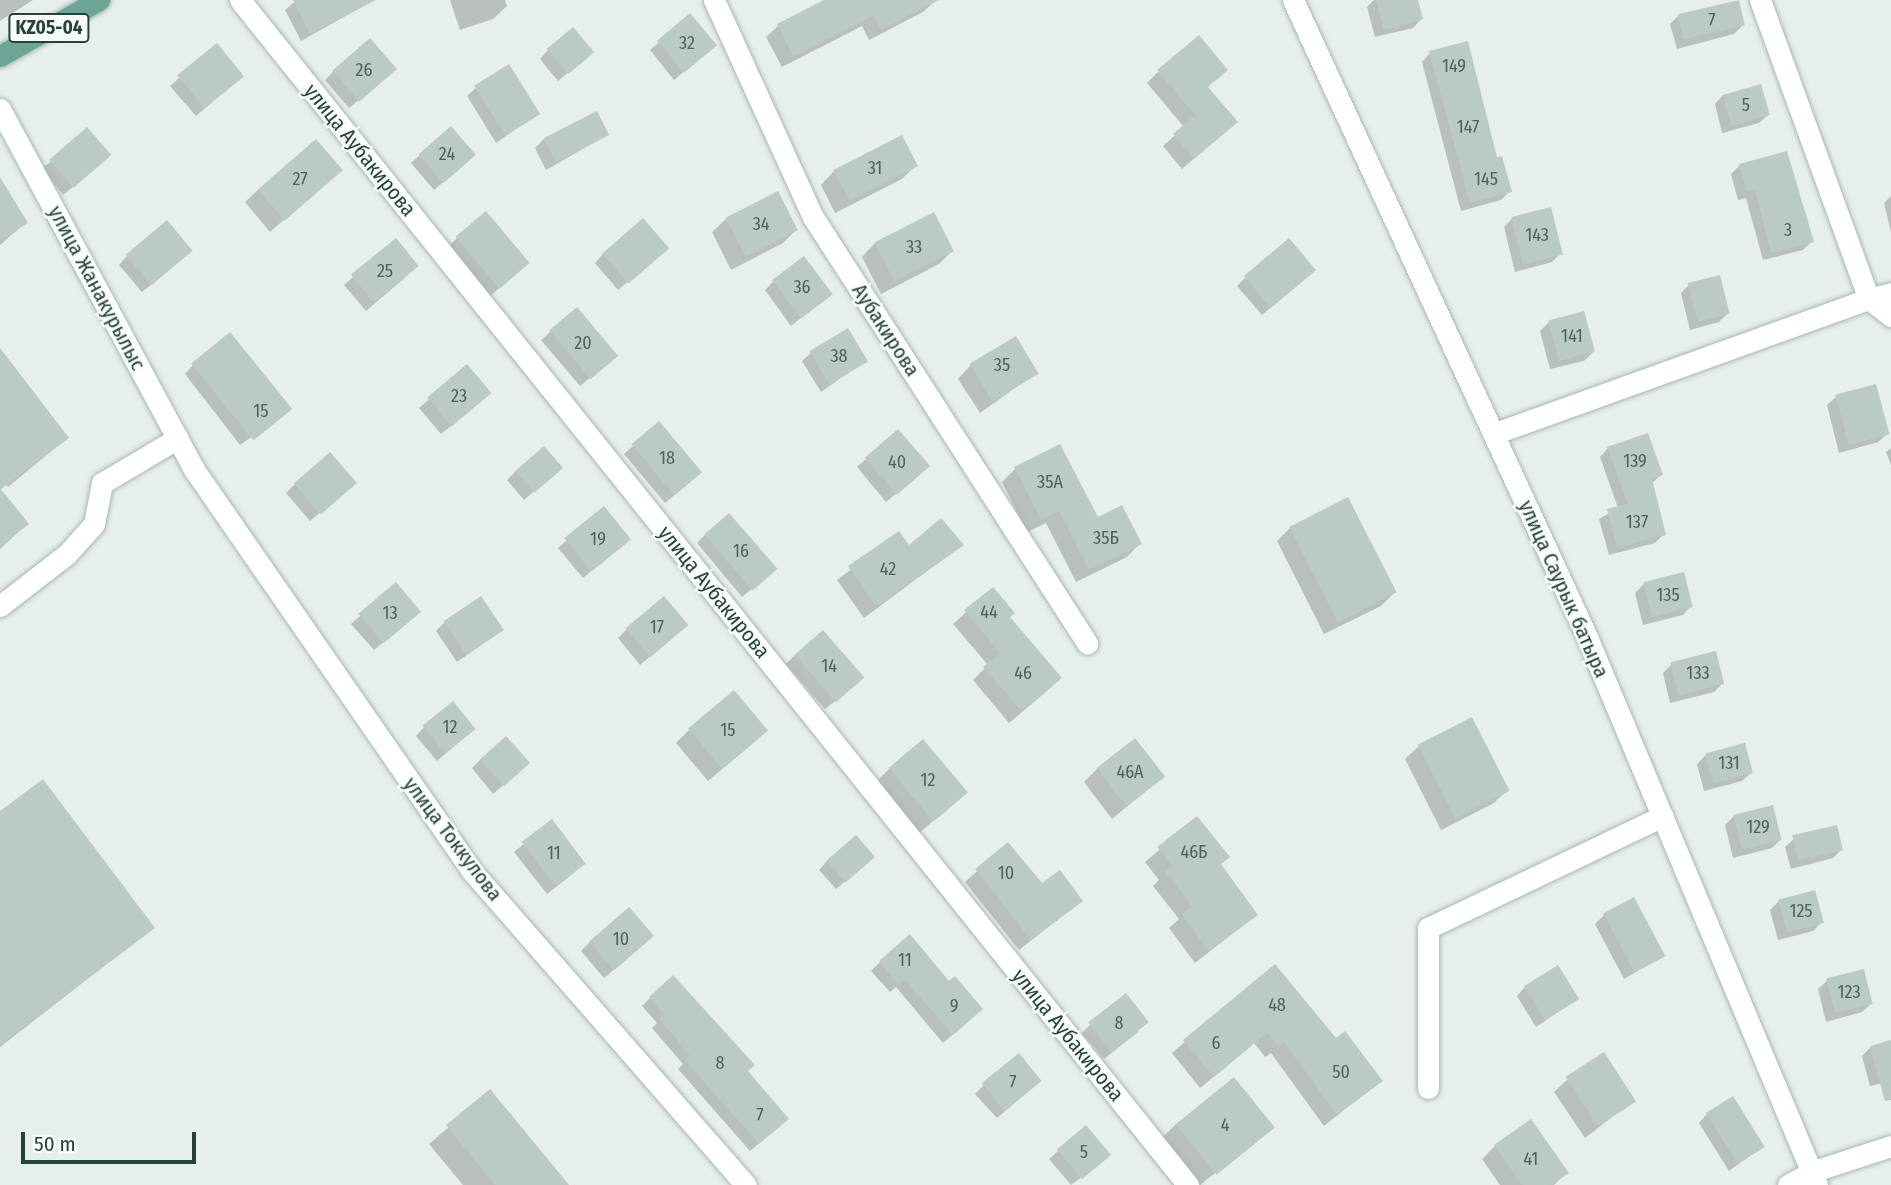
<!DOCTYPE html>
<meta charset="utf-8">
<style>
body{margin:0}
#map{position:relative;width:1891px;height:1185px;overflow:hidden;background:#e6efeb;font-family:"Fira Sans Condensed",sans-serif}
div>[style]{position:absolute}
.shadow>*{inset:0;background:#0003}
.building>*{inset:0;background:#bbcac4;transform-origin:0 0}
.roads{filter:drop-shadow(0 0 2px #a8b8b2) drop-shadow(0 0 2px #a8b8b2)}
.street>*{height:21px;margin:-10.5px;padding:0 10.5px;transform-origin:10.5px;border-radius:10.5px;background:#fff}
.primary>*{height:21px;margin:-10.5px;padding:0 10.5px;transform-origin:10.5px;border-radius:10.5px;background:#6aa596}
span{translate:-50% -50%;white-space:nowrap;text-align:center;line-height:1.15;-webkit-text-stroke:5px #f7fbf9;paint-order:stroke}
.number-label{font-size:18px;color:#4a645c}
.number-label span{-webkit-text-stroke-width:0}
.shield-label span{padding:2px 5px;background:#f7fbf9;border:2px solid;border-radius:5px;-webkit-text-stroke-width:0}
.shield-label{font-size:19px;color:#24423a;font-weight:700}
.street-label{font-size:21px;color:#24423a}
.scale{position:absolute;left:21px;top:1132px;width:175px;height:32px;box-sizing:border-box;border:4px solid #24423a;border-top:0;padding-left:9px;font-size:21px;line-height:24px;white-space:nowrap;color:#24423a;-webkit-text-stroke:5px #f7fbf9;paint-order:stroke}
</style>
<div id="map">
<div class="shadow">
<i style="clip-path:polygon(0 0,33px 0,0 21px)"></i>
<i style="clip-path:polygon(297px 0,374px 0,301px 41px,285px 10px)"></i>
<i style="clip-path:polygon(450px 0,505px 0,507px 6px,493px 19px,460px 30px)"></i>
<i style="clip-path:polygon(828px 0,934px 0,935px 1px,923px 12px,869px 40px,862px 26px,782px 67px,766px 37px,778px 26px)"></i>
<i style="clip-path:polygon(1374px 0,1416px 0,1421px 19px,1413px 28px,1375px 37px,1367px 7px)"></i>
<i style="clip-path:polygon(1679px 15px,1743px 25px,1734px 34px,1677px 49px,1670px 24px)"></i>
<i style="clip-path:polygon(690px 16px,706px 53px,674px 80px,650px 50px)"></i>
<i style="clip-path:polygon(217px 45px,233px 84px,196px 116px,170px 86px)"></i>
<i style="clip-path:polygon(548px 50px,583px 60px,558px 81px,540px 59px)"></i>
<i style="clip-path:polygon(1430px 53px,1496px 159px,1510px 191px,1501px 200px,1461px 211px,1422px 62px)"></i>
<i style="clip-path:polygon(333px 72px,386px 78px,349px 108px,325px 80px)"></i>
<i style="clip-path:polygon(1158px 72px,1207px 88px,1236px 122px,1182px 169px,1163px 146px,1184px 127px,1147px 83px)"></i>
<i style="clip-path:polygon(476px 88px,538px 113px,496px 143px,467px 96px)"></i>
<i style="clip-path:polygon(1723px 95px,1768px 115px,1759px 123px,1722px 133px,1715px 104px)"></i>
<i style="clip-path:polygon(87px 130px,100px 164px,63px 195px,42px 169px)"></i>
<i style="clip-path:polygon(607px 135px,546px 170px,535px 148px,544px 139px)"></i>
<i style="clip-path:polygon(420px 155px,465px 164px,434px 190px,411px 163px)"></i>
<i style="clip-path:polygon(1740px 165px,1812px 241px,1803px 250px,1763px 260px,1746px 198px,1738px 200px,1731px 174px)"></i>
<i style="clip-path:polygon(915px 166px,902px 179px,835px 213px,821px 185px,834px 171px)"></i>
<i style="clip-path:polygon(340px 170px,270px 232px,245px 202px,259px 189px)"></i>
<i style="clip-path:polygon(0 180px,25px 223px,0 245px)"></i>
<i style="clip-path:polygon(1891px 196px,1891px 232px,1884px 203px)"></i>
<i style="clip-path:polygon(726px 219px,796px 230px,783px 243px,731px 270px,712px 232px)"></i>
<i style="clip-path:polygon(1512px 219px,1561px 253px,1552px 262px,1515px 272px,1504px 227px)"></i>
<i style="clip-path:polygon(457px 238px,514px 276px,485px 300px,444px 251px)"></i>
<i style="clip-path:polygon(395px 241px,408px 275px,366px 311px,344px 285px)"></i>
<i style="clip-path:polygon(875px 243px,952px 251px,939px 264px,881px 294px,862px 257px)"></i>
<i style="clip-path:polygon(603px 254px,658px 256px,618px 290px,595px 263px)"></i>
<i style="clip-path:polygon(127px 256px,182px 259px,142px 292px,119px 265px)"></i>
<i style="clip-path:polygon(1246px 277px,1305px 278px,1262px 315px,1237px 286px)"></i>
<i style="clip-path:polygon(773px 282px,830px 294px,791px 326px,765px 290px)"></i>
<i style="clip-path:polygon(1689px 285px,1728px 313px,1719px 322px,1690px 330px,1681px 293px)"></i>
<i style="clip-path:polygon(576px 309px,607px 364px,580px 386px,541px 340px)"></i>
<i style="clip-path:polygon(1549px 322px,1593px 352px,1584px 361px,1550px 369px,1540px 331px)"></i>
<i style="clip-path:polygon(0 351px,67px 438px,8px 487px,0 476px)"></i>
<i style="clip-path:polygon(811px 353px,866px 360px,821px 392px,802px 361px)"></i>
<i style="clip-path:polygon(193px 365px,291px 409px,240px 445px,185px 374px)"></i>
<i style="clip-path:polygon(971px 365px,1036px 373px,980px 413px,958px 379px)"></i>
<i style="clip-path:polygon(467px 367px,480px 402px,441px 434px,419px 408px)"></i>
<i style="clip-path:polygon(1836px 397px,1887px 434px,1878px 442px,1839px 453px,1827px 405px)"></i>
<i style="clip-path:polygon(633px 446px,691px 481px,665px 503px,624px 454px)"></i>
<i style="clip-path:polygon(1608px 448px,1661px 475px,1651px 484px,1664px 534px,1655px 543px,1609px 555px,1599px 519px,1618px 508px,1600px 457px)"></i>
<i style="clip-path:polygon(1891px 448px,1891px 465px,1886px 452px)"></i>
<i style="clip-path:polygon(866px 459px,919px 475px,886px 502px,857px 467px)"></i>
<i style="clip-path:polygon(1015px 469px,1097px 520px,1140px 543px,1127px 557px,1076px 582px,1046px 523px,1027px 532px,1002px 482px)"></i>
<i style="clip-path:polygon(516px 471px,552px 476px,524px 500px,507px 480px)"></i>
<i style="clip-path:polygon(295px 484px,346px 491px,310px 521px,286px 493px)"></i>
<i style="clip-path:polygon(0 490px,27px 524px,0 549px)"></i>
<i style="clip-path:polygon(1290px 528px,1394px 593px,1381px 606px,1324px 634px,1277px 541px)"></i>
<i style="clip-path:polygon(899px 533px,909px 547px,962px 545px,864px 618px,837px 580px)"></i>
<i style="clip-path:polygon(705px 535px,766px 577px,742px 597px,697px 543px)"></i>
<i style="clip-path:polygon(567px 540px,620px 547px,583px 578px,558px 548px)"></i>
<i style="clip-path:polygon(1644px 584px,1691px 606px,1683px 615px,1643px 625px,1635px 593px)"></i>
<i style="clip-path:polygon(396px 585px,410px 620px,374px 650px,351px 624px)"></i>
<i style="clip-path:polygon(992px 589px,1048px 690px,1009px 723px,973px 680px,988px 665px,953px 624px)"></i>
<i style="clip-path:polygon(444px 623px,502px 630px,457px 662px,436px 631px)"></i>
<i style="clip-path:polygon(626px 630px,677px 634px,640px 665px,618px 638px)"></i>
<i style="clip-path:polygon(795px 655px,853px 687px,825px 709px,786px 664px)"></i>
<i style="clip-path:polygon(1672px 664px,1723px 683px,1714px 692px,1670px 703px,1663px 673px)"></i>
<i style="clip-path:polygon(424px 727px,465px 737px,437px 761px,416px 736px)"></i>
<i style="clip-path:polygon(689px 730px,752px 744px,708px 781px,676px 743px)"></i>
<i style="clip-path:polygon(1419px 746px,1507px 790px,1494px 803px,1441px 830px,1405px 759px)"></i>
<i style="clip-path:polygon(1706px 755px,1751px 773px,1742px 781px,1704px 791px,1697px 764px)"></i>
<i style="clip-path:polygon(480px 760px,519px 772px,493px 794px,472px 768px)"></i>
<i style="clip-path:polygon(889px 769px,952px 805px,919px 833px,876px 782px)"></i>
<i style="clip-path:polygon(1097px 769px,1162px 777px,1112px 819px,1084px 782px)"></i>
<i style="clip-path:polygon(0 813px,153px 928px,0 1047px)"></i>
<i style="clip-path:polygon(1734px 816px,1781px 839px,1772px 848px,1733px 858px,1725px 825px)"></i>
<i style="clip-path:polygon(1197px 818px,1228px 857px,1220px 865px,1256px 915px,1195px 963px,1169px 928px,1179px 919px,1153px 886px,1159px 880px,1145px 862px)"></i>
<i style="clip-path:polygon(551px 822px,575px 872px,547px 894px,514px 852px)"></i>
<i style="clip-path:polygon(1794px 839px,1841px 850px,1833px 858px,1791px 869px,1785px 847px)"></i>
<i style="clip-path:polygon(1008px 844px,1042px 886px,1081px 901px,1019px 950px,965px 882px)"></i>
<i style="clip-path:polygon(827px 861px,864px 865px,836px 889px,819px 870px)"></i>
<i style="clip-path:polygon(1779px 901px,1822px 922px,1813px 931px,1778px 940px,1770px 910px)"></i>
<i style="clip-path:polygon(1604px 915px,1663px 956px,1624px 979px,1595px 924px)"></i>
<i style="clip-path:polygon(590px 942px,643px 945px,604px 978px,581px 951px)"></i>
<i style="clip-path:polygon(880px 962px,972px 1018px,943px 1043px,896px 987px,890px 992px,871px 971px)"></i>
<i style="clip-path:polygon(1275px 966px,1335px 1040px,1380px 1081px,1324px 1126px,1271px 1053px,1265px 1057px,1254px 1043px,1200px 1088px,1172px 1053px)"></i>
<i style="clip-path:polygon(1827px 981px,1871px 1004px,1862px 1012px,1826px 1022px,1818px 989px)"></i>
<i style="clip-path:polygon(1525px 987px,1577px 999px,1536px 1027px,1517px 996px)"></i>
<i style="clip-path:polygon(650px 998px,746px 1071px,778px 1127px,750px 1151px,678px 1069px,683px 1064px,652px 1028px,657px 1023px,642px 1006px)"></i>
<i style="clip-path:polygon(1091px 1024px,1139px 1031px,1104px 1059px,1082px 1033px)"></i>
<i style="clip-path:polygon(1891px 1042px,1891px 1081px,1870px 1086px,1862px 1056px,1871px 1047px)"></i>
<i style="clip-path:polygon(1568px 1079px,1634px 1100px,1585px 1138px,1554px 1092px)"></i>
<i style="clip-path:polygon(984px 1085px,1031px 1089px,997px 1118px,975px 1094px)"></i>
<i style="clip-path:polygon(490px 1092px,566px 1185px,463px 1185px,429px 1144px)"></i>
<i style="clip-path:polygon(1707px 1114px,1762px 1147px,1729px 1171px,1699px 1123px)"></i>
<i style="clip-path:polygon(1176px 1124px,1272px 1128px,1200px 1185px,1163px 1137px)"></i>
<i style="clip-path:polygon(1086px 1127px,1100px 1163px,1071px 1185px,1049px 1159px)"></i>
<i style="clip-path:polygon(1495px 1146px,1566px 1173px,1554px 1185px,1500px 1185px,1482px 1159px)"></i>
</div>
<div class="building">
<i style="clip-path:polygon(293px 0,376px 0,310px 34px)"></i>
<i style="clip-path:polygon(824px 0,939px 0,881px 30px,874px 16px,793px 57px,777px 24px)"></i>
<i style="clip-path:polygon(1376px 0,1418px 0,1423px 19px,1384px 30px)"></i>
<i style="left:1739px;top:0;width:26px;height:63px;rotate:77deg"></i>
<i style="left:690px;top:13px;width:42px;height:43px;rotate:50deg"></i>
<i style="left:573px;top:27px;width:33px;height:34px;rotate:50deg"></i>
<i style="clip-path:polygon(1199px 35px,1228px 70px,1208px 87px,1238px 122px,1194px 159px,1173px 134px,1195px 115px,1157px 70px)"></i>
<i style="left:370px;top:38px;width:41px;height:50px;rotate:49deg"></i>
<i style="clip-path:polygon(1468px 41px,1497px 157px,1502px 156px,1512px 192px,1470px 203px,1429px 51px)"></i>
<i style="left:217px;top:43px;width:43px;height:51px;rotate:51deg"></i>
<i style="left:509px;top:64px;width:59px;height:41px;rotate:58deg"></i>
<i style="left:1761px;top:84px;width:32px;height:40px;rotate:74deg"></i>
<i style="left:597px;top:111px;width:27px;height:60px;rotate:63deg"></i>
<i style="left:451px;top:126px;width:38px;height:43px;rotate:49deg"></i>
<i style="left:87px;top:127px;width:37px;height:50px;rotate:49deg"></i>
<i style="left:902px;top:135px;width:35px;height:77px;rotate:63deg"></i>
<i style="left:316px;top:139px;width:41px;height:77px;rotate:49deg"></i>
<i style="clip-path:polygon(1787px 151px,1814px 242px,1771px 253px,1755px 190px,1747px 192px,1739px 164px)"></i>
<i style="clip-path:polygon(0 177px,28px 223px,0 240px)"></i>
<i style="left:778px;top:191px;width:44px;height:59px;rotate:63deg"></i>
<i style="left:1551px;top:207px;width:49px;height:41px;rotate:76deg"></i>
<i style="left:486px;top:211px;width:68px;height:40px;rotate:50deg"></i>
<i style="left:934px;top:212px;width:44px;height:67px;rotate:63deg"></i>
<i style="left:643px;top:218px;width:40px;height:54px;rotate:49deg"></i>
<i style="left:167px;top:220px;width:40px;height:54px;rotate:50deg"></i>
<i style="left:396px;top:238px;width:36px;height:58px;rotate:51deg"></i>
<i style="left:1289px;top:238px;width:42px;height:59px;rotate:50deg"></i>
<i style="left:804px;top:256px;width:48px;height:40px;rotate:53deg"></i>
<i style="left:1720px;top:275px;width:40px;height:33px;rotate:76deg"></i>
<i style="left:577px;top:307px;width:64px;height:36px;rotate:50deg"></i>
<i style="left:1584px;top:311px;width:42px;height:37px;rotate:75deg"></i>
<i style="left:848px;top:328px;width:39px;height:45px;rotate:59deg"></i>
<i style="left:230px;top:332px;width:99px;height:50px;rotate:51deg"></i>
<i style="left:1016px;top:336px;width:44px;height:54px;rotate:59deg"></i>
<i style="clip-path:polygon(0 348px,69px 438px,1px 489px,29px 524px,0 547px)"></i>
<i style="left:467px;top:364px;width:38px;height:52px;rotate:50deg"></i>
<i style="left:1876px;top:384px;width:52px;height:42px;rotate:75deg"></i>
<i style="left:659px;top:421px;width:67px;height:36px;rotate:50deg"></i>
<i style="left:898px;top:429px;width:49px;height:44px;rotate:49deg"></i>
<i style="clip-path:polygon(1648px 433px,1663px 475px,1652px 479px,1666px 535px,1617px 547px,1607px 509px,1628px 504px,1607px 447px)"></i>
<i style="clip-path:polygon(1060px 444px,1098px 517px,1122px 505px,1142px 544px,1089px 570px,1059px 511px,1041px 520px,1014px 467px)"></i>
<i style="left:544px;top:446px;width:29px;height:38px;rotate:49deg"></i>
<i style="left:330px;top:452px;width:41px;height:48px;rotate:49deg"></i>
<i style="left:1348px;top:497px;width:107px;height:66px;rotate:63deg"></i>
<i style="left:604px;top:506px;width:43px;height:51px;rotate:51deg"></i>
<i style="left:729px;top:513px;width:74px;height:33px;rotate:49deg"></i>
<i style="clip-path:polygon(941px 518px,964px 545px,876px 607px,848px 566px,899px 531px,909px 545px)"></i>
<i style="left:1684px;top:572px;width:36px;height:42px;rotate:76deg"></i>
<i style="left:396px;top:582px;width:39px;height:49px;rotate:50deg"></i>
<i style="clip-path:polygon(993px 587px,1015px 613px,1010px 617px,1062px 678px,1022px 712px,983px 667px,1000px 653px,964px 610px)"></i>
<i style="left:481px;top:596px;width:41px;height:45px;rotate:56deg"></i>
<i style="left:664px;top:596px;width:38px;height:50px;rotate:50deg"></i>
<i style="left:823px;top:630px;width:63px;height:38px;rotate:49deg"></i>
<i style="left:1716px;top:651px;width:34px;height:47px;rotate:76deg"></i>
<i style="left:734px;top:690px;width:53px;height:60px;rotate:50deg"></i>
<i style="left:453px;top:701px;width:36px;height:39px;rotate:51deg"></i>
<i style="left:1472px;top:717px;width:83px;height:61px;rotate:63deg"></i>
<i style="left:506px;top:736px;width:36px;height:35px;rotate:48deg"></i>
<i style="left:1135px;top:738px;width:49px;height:49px;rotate:52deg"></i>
<i style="left:923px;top:739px;width:70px;height:45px;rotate:50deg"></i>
<i style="left:1745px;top:743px;width:31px;height:41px;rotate:75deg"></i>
<i style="clip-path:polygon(43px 779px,155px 928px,0 1045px,0 811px)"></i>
<i style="left:1773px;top:805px;width:36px;height:41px;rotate:76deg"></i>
<i style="clip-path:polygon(1197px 816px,1230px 857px,1221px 864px,1258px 915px,1209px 951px,1181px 914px,1192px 906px,1165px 871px,1172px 866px,1157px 847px)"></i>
<i style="left:552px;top:819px;width:56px;height:38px;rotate:53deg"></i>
<i style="left:1837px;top:825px;width:26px;height:46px;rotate:77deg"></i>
<i style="left:856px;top:835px;width:29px;height:39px;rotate:49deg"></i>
<i style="clip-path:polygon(1008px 842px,1042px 883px,1060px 870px,1083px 901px,1031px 940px,975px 869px)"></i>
<i style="left:1815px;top:890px;width:34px;height:38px;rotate:75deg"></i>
<i style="left:1634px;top:897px;width:67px;height:35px;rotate:62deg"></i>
<i style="left:629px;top:907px;width:38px;height:53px;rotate:49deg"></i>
<i style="clip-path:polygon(910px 934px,949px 981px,955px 976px,983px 1009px,953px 1035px,905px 980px,899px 985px,879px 961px)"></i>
<i style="clip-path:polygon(1275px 964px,1336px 1038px,1345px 1031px,1383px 1081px,1337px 1115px,1284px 1042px,1278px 1047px,1267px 1033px,1214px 1077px,1183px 1040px)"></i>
<i style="left:1558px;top:965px;width:40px;height:40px;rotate:58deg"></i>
<i style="left:1864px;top:969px;width:36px;height:39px;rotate:76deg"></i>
<i style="clip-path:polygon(673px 975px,755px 1065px,748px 1071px,789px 1119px,759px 1144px,685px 1060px,690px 1056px,659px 1018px,664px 1014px,649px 997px)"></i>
<i style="left:1126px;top:993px;width:37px;height:48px;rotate:52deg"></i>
<i style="clip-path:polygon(1891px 1040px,1891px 1100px,1885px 1101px,1870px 1046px)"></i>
<i style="left:1604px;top:1052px;width:59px;height:46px;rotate:57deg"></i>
<i style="left:1019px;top:1053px;width:36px;height:48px;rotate:51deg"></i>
<i style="left:1234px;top:1077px;width:65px;height:75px;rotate:51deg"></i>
<i style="clip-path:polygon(490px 1089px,569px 1185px,495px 1185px,446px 1125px)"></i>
<i style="left:1733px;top:1096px;width:60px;height:32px;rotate:58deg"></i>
<i style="clip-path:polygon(1531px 1119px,1569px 1173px,1551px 1185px,1522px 1185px,1494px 1145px)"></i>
<i style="left:1086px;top:1125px;width:39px;height:38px;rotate:50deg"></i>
</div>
<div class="roads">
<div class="street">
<i style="left:240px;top:0;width:1518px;rotate:51.34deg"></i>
<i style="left:714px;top:0;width:239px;rotate:65.5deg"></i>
<i style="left:813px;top:217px;width:507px;rotate:57.25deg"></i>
<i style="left:1293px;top:0;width:702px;rotate:65.22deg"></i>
<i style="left:1587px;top:637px;width:594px;rotate:67.23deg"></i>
<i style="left:1760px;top:0;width:318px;rotate:70deg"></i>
<i style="left:1869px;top:299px;width:23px;rotate:-15deg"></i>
<i style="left:0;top:109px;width:408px;rotate:61.7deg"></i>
<i style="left:193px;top:468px;width:489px;rotate:55.3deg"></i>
<i style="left:471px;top:870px;width:418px;rotate:48.9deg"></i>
<i style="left:1493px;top:434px;width:400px;rotate:-19.8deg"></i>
<i style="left:1869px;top:299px;width:28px;rotate:38deg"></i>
<i style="left:0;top:606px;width:85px;rotate:-37.8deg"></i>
<i style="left:67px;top:554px;width:40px;rotate:-48deg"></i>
<i style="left:94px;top:524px;width:42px;rotate:-79deg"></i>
<i style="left:102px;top:483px;width:88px;rotate:-30.6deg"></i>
<i style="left:1428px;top:1088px;width:160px;rotate:-90deg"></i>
<i style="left:1428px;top:928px;width:260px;rotate:-25.5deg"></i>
<i style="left:1788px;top:1185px;width:26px;rotate:-29deg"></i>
<i style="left:1811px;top:1172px;width:84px;rotate:-18deg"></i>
</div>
<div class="primary">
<i style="left:0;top:56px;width:114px;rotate:-29.5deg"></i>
</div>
</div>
<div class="number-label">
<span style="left:1712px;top:20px">7</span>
<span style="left:687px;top:43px">32</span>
<span style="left:1454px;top:66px">149</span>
<span style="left:364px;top:70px">26</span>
<span style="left:1746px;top:105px">5</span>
<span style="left:1468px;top:127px">147</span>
<span style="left:447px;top:154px">24</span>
<span style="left:875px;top:168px">31</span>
<span style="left:300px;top:179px">27</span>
<span style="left:1486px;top:179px">145</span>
<span style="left:761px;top:224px">34</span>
<span style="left:1788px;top:230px">3</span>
<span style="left:1537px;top:235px">143</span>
<span style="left:914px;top:247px">33</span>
<span style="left:385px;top:271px">25</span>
<span style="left:802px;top:287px">36</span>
<span style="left:1572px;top:336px">141</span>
<span style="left:583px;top:343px">20</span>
<span style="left:839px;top:356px">38</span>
<span style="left:1002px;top:365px">35</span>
<span style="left:459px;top:396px">23</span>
<span style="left:261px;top:411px">15</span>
<span style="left:667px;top:458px">18</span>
<span style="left:1635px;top:461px">139</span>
<span style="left:897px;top:462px">40</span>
<span style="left:1050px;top:482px">35А</span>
<span style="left:1637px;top:522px">137</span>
<span style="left:1106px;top:538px">35Б</span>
<span style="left:598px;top:539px">19</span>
<span style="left:741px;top:551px">16</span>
<span style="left:888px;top:569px">42</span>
<span style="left:1668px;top:595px">135</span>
<span style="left:989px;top:612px">44</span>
<span style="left:390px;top:613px">13</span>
<span style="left:657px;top:627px">17</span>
<span style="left:829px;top:666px">14</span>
<span style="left:1023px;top:673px">46</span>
<span style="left:1698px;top:673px">133</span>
<span style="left:450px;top:727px">12</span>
<span style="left:728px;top:730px">15</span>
<span style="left:1729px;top:763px">131</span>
<span style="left:1130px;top:772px">46А</span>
<span style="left:928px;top:780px">12</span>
<span style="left:1758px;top:827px">129</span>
<span style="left:1194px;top:852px">46Б</span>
<span style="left:554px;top:853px">11</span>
<span style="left:1006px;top:873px">10</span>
<span style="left:1801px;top:911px">125</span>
<span style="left:621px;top:939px">10</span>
<span style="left:905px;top:960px">11</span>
<span style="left:1849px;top:992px">123</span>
<span style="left:1277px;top:1005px">48</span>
<span style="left:954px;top:1006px">9</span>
<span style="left:1119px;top:1023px">8</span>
<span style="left:1216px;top:1043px">6</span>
<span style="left:720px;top:1063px">8</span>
<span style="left:1341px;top:1072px">50</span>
<span style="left:1013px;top:1082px">7</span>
<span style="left:760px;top:1115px">7</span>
<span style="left:1225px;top:1125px">4</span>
<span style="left:1084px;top:1152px">5</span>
<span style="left:1531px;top:1159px">41</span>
</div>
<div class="shield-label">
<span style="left:49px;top:28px">KZ05-04</span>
</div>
<div class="street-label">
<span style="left:360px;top:150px;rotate:51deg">улица Аубакирова</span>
<span style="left:97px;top:288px;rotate:62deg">улица Жанакурылыс</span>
<span style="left:886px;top:330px;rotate:57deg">Аубакирова</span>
<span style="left:1564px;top:589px;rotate:66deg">улица Саурык батыра</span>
<span style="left:714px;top:592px;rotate:51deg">улица Аубакирова</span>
<span style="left:453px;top:839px;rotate:53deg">улица Токкулова</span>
<span style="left:1068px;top:1035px;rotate:51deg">улица Аубакирова</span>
</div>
<div class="scale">50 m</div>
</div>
